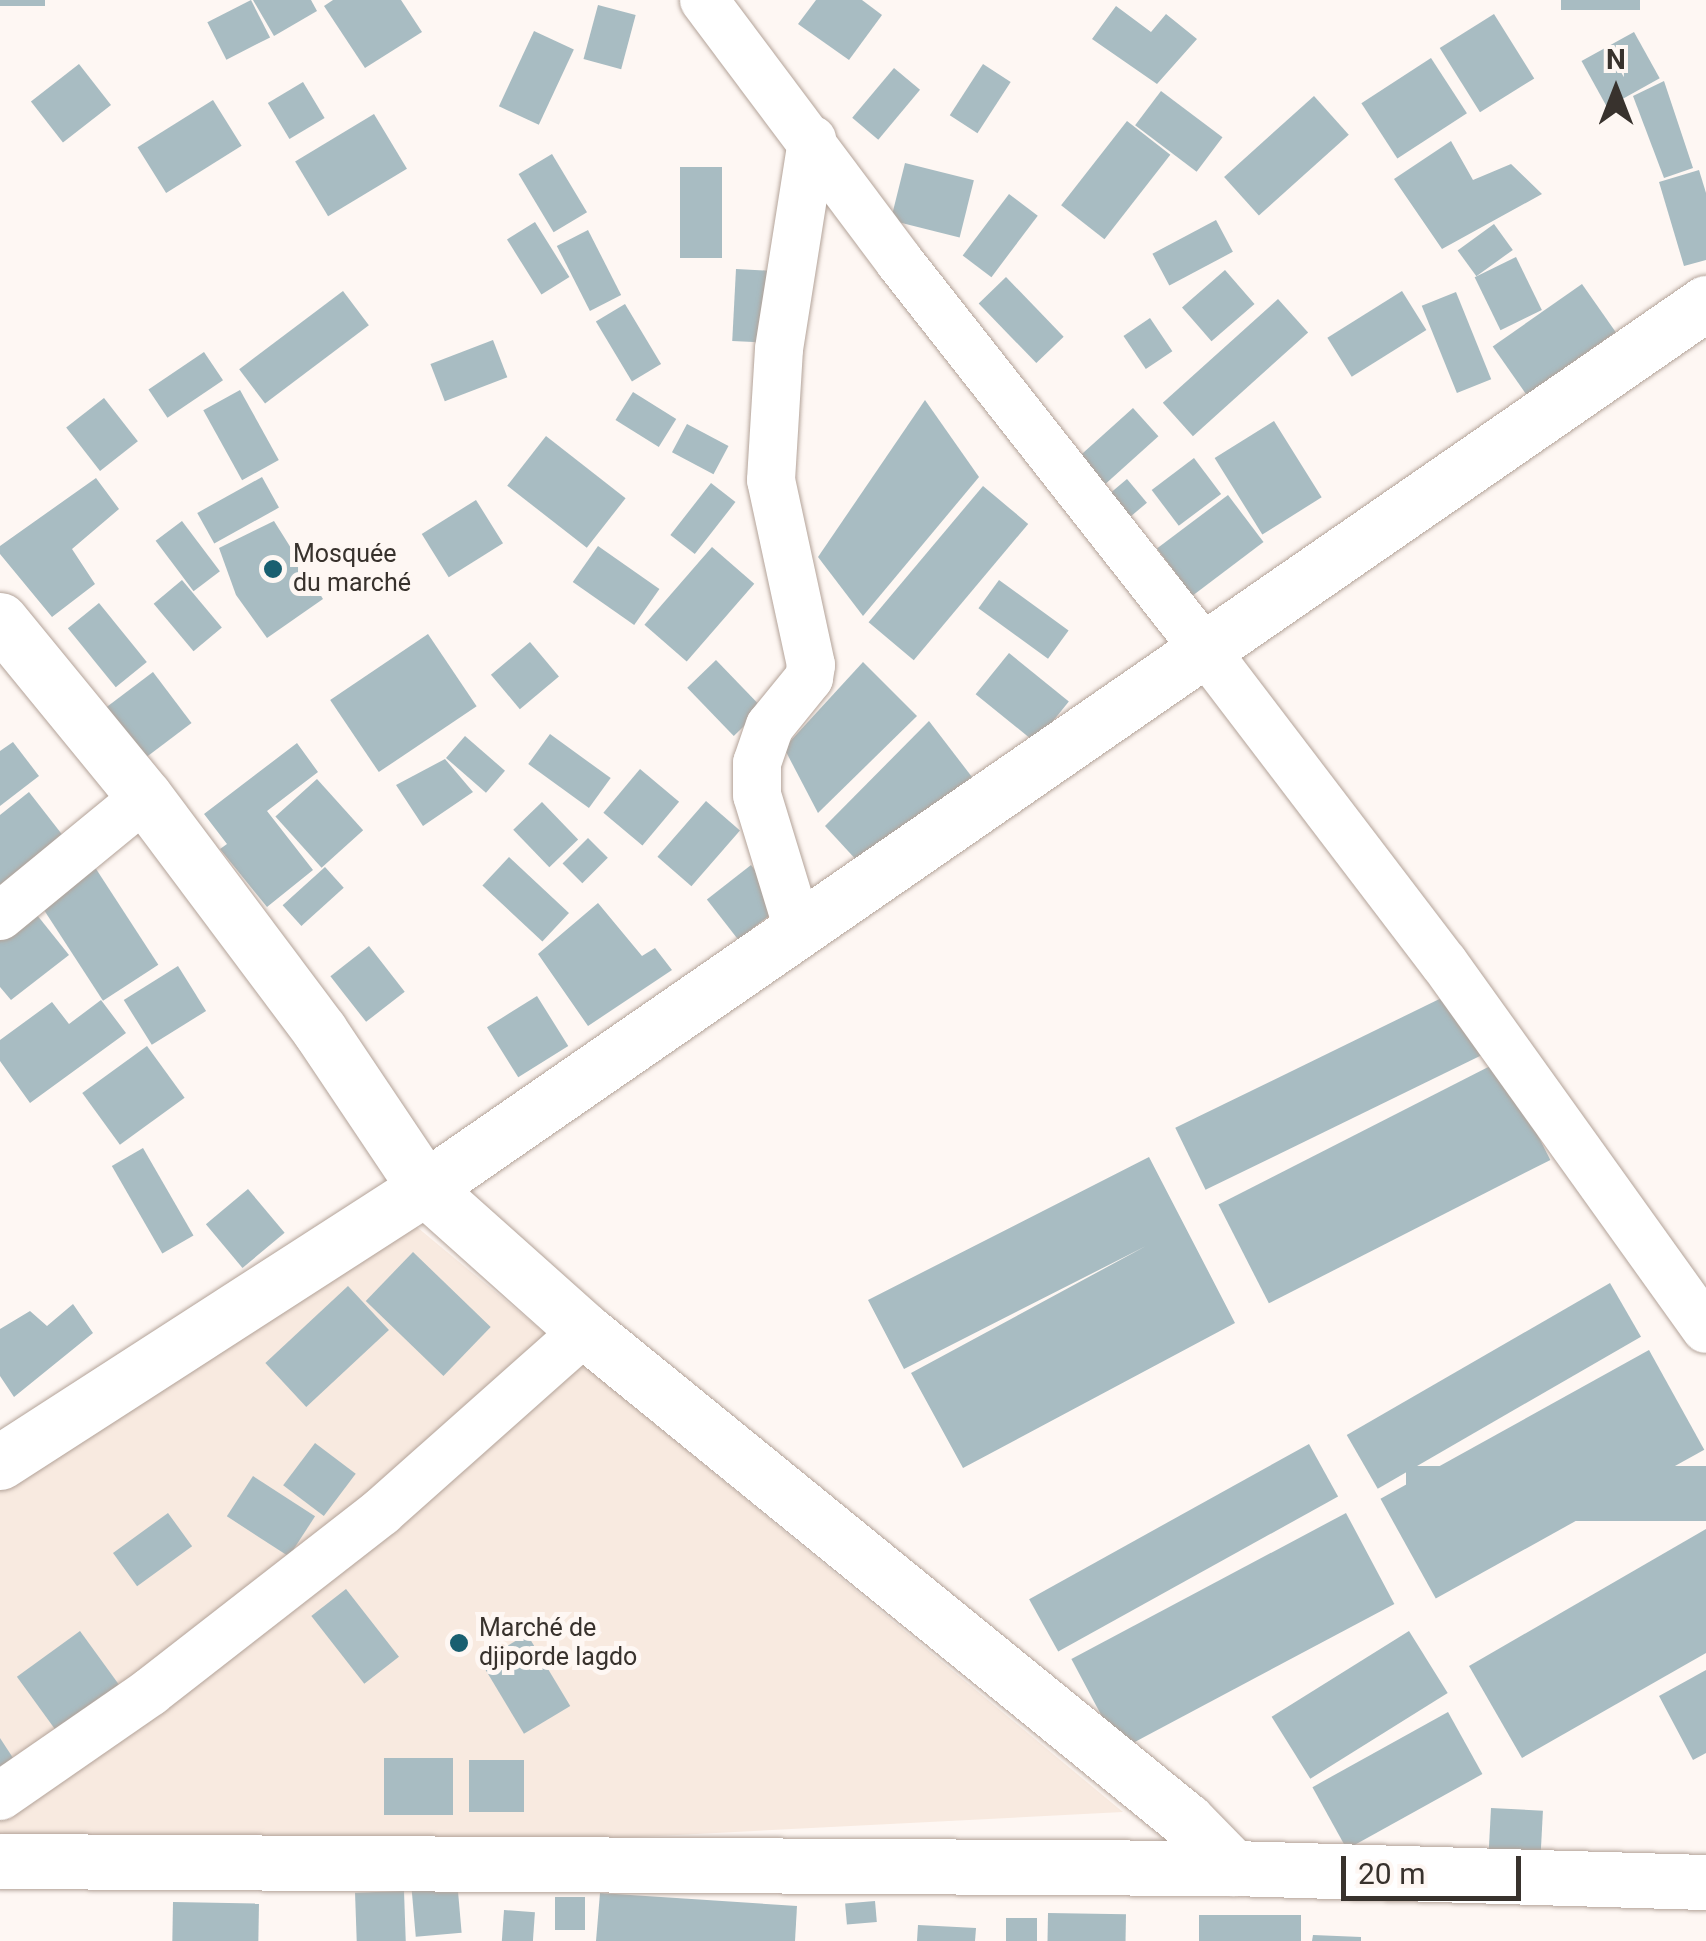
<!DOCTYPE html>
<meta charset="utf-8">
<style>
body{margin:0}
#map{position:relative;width:1706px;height:1941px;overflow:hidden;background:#fef7f3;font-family:Roboto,sans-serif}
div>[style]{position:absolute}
.built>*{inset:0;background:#f8eae0}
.building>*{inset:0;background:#a8bcc2;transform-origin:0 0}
.roads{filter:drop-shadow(0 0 2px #b3a399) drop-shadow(0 0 2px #b3a399)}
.street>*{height:48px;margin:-24px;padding:0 24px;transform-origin:24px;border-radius:24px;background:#fff}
.secondary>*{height:55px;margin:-27.5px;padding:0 27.5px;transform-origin:27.5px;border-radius:27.5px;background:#fff}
.dots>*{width:28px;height:28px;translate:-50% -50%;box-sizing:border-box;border:5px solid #fef7f3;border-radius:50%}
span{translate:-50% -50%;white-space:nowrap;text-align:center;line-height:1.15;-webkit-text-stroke:10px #fef7f3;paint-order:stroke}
.poi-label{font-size:25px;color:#38322d}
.left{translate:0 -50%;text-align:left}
.north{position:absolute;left:1566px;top:40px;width:100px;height:100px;-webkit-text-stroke:8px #fef7f3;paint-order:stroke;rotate:0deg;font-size:28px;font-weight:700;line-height:40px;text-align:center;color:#38322d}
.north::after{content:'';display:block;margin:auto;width:35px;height:45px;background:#38322d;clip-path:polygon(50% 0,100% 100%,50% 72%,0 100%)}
.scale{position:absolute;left:1341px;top:1856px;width:180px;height:45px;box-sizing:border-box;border:5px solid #38322d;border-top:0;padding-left:12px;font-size:30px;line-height:35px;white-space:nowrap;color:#38322d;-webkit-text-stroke:8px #fef7f3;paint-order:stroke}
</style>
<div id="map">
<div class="built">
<i style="clip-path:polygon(394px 1208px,1123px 1812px,365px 1851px,0 1851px,0 1473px)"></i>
</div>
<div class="building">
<i style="left:0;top:0;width:45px;height:6px"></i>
<i style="left:251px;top:0;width:42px;height:49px;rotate:63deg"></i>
<i style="clip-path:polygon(253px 0,311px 0,317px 11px,274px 36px)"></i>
<i style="clip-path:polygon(333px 0,401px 0,422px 32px,365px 68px,324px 6px)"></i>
<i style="clip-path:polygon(816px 0,862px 0,882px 15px,849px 60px,798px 24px)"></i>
<i style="left:1561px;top:0;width:79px;height:10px"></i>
<i style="left:598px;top:5px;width:39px;height:56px;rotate:15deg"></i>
<i style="clip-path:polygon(1116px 6px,1151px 32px,1166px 14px,1197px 39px,1157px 84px,1092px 39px)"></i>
<i style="left:1494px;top:14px;width:76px;height:64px;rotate:58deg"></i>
<i style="left:534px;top:31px;width:44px;height:83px;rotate:25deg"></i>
<i style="left:1634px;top:32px;width:53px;height:60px;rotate:61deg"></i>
<i style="left:1431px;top:58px;width:66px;height:83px;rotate:57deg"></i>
<i style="left:79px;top:64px;width:52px;height:61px;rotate:52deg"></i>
<i style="left:983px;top:64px;width:33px;height:61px;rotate:33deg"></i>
<i style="left:894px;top:68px;width:34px;height:65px;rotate:40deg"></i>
<i style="clip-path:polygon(1664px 81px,1693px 168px,1664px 178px,1633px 96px)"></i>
<i style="left:303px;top:82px;width:42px;height:41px;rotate:59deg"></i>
<i style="left:1161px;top:91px;width:77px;height:43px;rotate:37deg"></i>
<i style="left:1314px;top:96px;width:52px;height:121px;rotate:48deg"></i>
<i style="left:213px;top:100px;width:54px;height:89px;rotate:58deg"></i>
<i style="left:374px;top:114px;width:64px;height:92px;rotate:59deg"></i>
<i style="left:1127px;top:121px;width:55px;height:107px;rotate:38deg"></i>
<i style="clip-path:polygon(1451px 141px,1473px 180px,1511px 164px,1542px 194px,1442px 249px,1394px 179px)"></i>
<i style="left:552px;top:154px;width:68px;height:39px;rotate:59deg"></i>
<i style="left:905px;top:163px;width:71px;height:59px;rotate:14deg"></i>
<i style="left:680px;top:167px;width:42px;height:91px"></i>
<i style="clip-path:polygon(1699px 170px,1706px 193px,1706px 260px,1684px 266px,1659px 182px)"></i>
<i style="left:1009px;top:194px;width:36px;height:77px;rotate:37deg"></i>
<i style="left:1216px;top:220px;width:36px;height:72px;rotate:62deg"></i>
<i style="left:535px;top:222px;width:65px;height:33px;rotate:58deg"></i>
<i style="left:1494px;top:224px;width:32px;height:45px;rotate:54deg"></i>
<i style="left:588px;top:230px;width:73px;height:35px;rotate:63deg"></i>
<i style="left:1516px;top:257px;width:59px;height:46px;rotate:64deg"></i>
<i style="left:736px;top:269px;width:37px;height:72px;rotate:3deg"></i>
<i style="left:1225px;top:270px;width:45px;height:57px;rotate:49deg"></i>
<i style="left:1006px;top:277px;width:83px;height:38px;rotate:46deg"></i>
<i style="left:1582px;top:284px;width:59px;height:109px;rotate:55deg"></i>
<i style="left:343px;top:291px;width:43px;height:130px;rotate:53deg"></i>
<i style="left:1402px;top:291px;width:46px;height:88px;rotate:58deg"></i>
<i style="left:1456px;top:292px;width:94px;height:37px;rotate:68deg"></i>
<i style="left:1278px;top:299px;width:45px;height:155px;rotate:48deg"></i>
<i style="left:625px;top:304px;width:70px;height:34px;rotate:59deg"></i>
<i style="left:1150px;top:318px;width:40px;height:32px;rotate:56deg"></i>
<i style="left:493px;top:340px;width:40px;height:67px;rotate:69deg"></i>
<i style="left:204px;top:352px;width:34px;height:67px;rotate:56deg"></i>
<i style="left:240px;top:390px;width:80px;height:42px;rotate:61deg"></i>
<i style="left:633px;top:392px;width:51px;height:33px;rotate:32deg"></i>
<i style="left:104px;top:398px;width:55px;height:48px;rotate:52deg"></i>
<i style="clip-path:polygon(925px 400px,979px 477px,863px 616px,818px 557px)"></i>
<i style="left:1133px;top:408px;width:38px;height:77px;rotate:48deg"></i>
<i style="left:1274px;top:421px;width:90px;height:70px;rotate:58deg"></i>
<i style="left:687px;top:424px;width:47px;height:32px;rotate:28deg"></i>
<i style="left:546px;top:436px;width:101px;height:63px;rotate:38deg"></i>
<i style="left:1194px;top:458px;width:45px;height:53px;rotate:53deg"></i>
<i style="left:262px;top:477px;width:35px;height:74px;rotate:61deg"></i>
<i style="clip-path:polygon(96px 478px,119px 509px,72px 549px,95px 584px,52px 617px,0 554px,0 546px)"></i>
<i style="left:1127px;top:479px;width:31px;height:29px;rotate:50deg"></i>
<i style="left:711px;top:483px;width:31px;height:66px;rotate:38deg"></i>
<i style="left:983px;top:486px;width:59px;height:178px;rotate:40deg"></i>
<i style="left:1228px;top:495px;width:59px;height:89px;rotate:53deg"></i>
<i style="left:476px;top:500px;width:51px;height:64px;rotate:58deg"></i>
<i style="left:182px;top:521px;width:63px;height:33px;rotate:53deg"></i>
<i style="clip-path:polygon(274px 521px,323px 599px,267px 638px,236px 595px,219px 548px)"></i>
<i style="left:598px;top:546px;width:75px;height:44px;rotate:35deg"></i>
<i style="left:712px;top:547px;width:56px;height:103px;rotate:41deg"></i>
<i style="left:182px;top:580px;width:62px;height:37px;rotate:50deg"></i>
<i style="left:999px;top:580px;width:86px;height:35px;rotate:36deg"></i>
<i style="left:99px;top:603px;width:76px;height:40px;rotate:51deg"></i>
<i style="left:428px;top:634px;width:87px;height:118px;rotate:56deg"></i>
<i style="left:530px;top:642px;width:45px;height:51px;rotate:50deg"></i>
<i style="left:1009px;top:653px;width:77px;height:53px;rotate:39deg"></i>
<i style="left:716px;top:660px;width:67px;height:40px;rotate:46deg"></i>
<i style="clip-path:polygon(863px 662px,917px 716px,818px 813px,784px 748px)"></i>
<i style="left:153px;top:672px;width:64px;height:58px;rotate:53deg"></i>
<i style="clip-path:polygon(929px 721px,972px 777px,860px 864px,825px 826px)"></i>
<i style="left:550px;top:734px;width:75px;height:37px;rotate:36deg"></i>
<i style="left:465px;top:736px;width:53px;height:29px;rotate:41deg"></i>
<i style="clip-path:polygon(13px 742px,39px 776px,0 806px,0 751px)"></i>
<i style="clip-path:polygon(297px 743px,318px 772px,267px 811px,313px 870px,267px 907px,220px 849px,227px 844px,204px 814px)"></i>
<i style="clip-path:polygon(445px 759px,473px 792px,423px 826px,396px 785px)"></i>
<i style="left:640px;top:769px;width:51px;height:57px;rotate:40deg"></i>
<i style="left:317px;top:779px;width:69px;height:56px;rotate:48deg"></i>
<i style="clip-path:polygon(29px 792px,64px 837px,0 886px,0 815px)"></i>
<i style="left:706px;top:801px;width:45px;height:74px;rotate:41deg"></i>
<i style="left:542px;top:802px;width:52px;height:40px;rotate:46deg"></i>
<i style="left:588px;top:838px;width:28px;height:36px;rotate:45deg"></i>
<i style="left:87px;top:855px;width:131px;height:66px;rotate:57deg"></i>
<i style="left:509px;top:857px;width:82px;height:39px;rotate:43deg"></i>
<i style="left:751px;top:865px;width:51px;height:56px;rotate:52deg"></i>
<i style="left:325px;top:867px;width:28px;height:57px;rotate:48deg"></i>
<i style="clip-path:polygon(598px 903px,642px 956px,655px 948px,672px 970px,588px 1026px,538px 954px)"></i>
<i style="clip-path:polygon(29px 905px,69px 955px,11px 1000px,0 987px,0 928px)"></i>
<i style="left:369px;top:946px;width:58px;height:49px;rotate:52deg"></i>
<i style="left:178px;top:966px;width:53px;height:64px;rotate:58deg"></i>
<i style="left:1462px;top:988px;width:69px;height:319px;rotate:64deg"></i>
<i style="left:537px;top:996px;width:59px;height:59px;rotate:58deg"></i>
<i style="clip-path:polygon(101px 1000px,126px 1033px,30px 1103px,0 1061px,0 1040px,52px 1002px,69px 1024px)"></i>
<i style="left:147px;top:1046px;width:64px;height:80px;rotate:54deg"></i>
<i style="left:1500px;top:1061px;width:111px;height:316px;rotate:63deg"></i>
<i style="left:143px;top:1148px;width:101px;height:36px;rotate:60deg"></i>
<i style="clip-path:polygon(1149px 1157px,1235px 1323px,963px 1468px,911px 1373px,1146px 1246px,904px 1369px,868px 1300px)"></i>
<i style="left:248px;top:1189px;width:57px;height:55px;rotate:50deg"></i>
<i style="left:413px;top:1252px;width:108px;height:68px;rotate:44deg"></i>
<i style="left:1610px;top:1283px;width:62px;height:304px;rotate:60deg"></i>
<i style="left:348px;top:1286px;width:60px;height:113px;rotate:47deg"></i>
<i style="clip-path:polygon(73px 1304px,93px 1333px,14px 1397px,0 1376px,0 1329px,30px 1311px,47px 1326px)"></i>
<i style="left:1649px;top:1350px;width:114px;height:307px;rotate:61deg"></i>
<i style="left:315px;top:1443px;width:51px;height:53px;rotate:37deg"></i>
<i style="left:1309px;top:1444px;width:60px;height:320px;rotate:61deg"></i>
<i style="left:1706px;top:1466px;width:55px;height:300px;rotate:90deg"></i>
<i style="left:253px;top:1476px;width:74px;height:48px;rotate:33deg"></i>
<i style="left:168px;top:1513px;width:41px;height:68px;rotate:54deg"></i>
<i style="left:1346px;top:1513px;width:103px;height:311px;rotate:62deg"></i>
<i style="clip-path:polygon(1706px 1529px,1706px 1653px,1522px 1758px,1469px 1666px)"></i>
<i style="left:346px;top:1589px;width:86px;height:44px;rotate:52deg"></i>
<i style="left:80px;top:1631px;width:76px;height:78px;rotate:54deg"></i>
<i style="left:1409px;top:1631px;width:73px;height:162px;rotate:58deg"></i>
<i style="left:527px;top:1634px;width:84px;height:54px;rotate:59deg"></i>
<i style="clip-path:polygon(1706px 1670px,1706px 1753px,1693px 1760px,1659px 1696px)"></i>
<i style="left:1448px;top:1712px;width:71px;height:155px;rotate:61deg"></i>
<i style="clip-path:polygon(0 1738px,15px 1761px,0 1771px)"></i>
<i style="left:384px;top:1758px;width:69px;height:57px"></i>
<i style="left:469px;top:1760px;width:55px;height:52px"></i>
<i style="left:1491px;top:1808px;width:52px;height:49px;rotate:3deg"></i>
<i style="left:457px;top:1880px;width:53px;height:46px;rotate:85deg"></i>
<i style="left:404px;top:1891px;width:50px;height:49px;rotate:88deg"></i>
<i style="clip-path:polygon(600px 1893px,797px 1906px,795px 1941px,596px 1941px)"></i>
<i style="left:585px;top:1897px;width:33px;height:30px;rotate:90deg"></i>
<i style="left:875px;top:1901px;width:21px;height:30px;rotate:85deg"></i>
<i style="left:173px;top:1902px;width:86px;height:39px;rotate:1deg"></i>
<i style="left:504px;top:1910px;width:31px;height:31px;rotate:4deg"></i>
<i style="left:1048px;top:1913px;width:78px;height:28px;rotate:1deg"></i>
<i style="left:1301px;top:1915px;width:26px;height:102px;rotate:90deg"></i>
<i style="left:1006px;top:1918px;width:31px;height:23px"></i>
<i style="clip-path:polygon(918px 1925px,976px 1928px,975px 1941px,917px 1941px)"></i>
<i style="clip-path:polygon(1313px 1935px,1361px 1937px,1361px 1941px,1312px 1941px)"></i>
</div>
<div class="roads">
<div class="street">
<i style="left:704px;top:0;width:326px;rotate:53.2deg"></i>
<i style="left:899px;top:261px;width:496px;rotate:51.8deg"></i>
<i style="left:1206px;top:651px;width:392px;rotate:52.7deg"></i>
<i style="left:1444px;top:963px;width:450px;rotate:54.4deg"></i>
<i style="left:0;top:916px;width:188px;rotate:-39.4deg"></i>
<i style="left:798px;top:929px;width:140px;rotate:-107deg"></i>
<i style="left:757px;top:795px;width:32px;rotate:-90deg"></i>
<i style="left:757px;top:763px;width:39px;rotate:-71deg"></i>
<i style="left:770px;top:726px;width:62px;rotate:-50.9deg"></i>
<i style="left:809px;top:678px;width:13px;rotate:-81deg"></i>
<i style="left:811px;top:665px;width:189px;rotate:-102.2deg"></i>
<i style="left:771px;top:480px;width:131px;rotate:-86.5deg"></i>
<i style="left:779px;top:349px;width:212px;rotate:-81deg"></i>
<i style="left:0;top:1796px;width:183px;rotate:-34.7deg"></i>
<i style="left:150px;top:1692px;width:293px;rotate:-37.9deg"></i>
<i style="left:381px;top:1512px;width:273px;rotate:-41.6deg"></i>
</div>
<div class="secondary">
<i style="left:0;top:620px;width:229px;rotate:50.7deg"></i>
<i style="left:145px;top:797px;width:292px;rotate:53.2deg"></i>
<i style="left:320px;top:1031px;width:189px;rotate:56.2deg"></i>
<i style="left:425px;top:1188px;width:215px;rotate:41.8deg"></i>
<i style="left:585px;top:1331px;width:776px;rotate:39.14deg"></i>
<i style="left:1187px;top:1821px;width:66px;rotate:45.6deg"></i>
<i style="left:0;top:1462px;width:506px;rotate:-32.81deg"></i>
<i style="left:425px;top:1188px;width:1557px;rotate:-34.64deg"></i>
<i style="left:0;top:1861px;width:1233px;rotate:0.33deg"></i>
<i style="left:1233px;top:1868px;width:473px;rotate:1.7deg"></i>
</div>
</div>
<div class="dots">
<i style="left:273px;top:569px;background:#195f70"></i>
<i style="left:459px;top:1643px;background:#195f70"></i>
</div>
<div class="poi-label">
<span class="left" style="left:293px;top:569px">Mosquée<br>du marché</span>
<span class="left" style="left:479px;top:1643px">Marché de<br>djiporde lagdo</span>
</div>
<div class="north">N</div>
<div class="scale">20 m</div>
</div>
